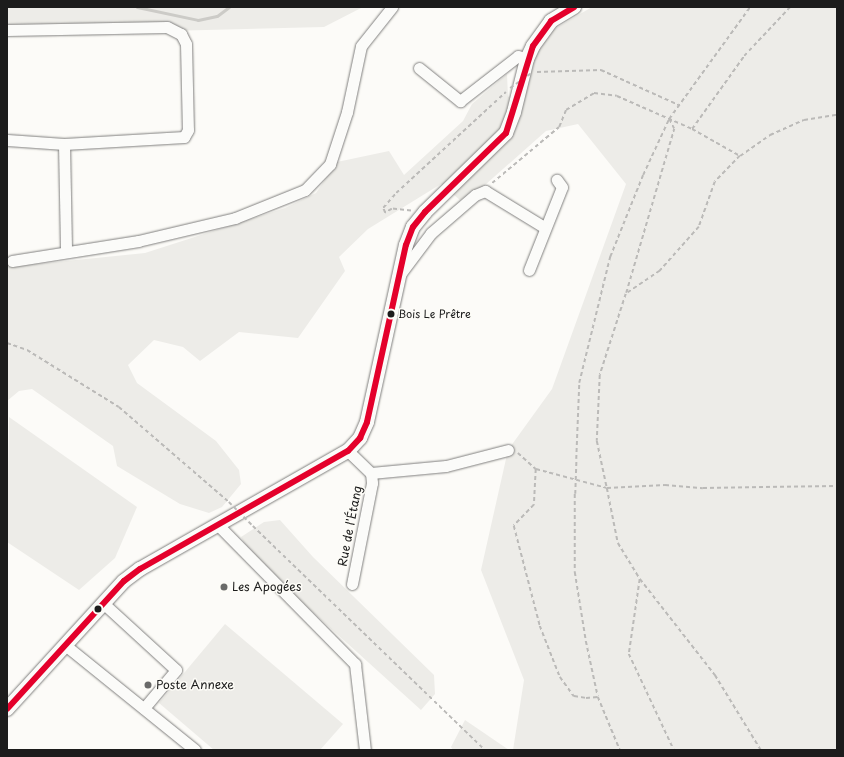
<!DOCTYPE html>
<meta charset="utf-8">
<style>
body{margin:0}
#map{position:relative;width:844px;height:757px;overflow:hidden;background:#fcfbf8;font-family:"Playpen Sans",sans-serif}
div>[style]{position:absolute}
.green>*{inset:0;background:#edece8}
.stream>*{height:3px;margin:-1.5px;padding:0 1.5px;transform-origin:1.5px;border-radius:1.5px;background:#cccbc7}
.path>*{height:1.5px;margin-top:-0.75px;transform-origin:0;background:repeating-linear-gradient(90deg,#bbbab8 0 4px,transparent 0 7px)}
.roads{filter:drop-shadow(0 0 1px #81807f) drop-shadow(0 0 1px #81807f)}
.minor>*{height:11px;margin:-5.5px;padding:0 5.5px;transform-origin:5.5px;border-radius:5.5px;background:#fbfbf9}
.major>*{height:14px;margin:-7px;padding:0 7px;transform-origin:7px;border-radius:7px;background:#fbfbf9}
.path-bridge>*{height:1.5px;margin-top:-0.75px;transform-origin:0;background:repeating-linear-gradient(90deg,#bbbab8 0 4px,transparent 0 7px)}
.bus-1>*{height:6px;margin:-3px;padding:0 3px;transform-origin:3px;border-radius:3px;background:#e4002b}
.dots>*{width:11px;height:11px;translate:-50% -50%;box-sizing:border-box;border:2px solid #fdfcf7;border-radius:50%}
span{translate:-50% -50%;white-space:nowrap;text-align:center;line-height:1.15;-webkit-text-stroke:3px #fdfcf7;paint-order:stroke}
.bus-label{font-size:11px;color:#1c1c1c}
.left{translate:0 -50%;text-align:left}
.street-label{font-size:12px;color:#1c1c1c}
.poi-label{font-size:12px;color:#1c1c1c}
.frame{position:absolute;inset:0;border:8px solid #1c1c1c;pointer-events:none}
</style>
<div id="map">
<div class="green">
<i style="clip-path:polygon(7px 7px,363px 7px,324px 27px,7px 35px)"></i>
<i style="clip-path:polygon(592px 7px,837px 7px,837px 750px,513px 750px,524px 680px,481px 570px,508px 450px,552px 389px,626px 184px,578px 124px,546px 131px,485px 185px,460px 200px,441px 184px,368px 229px,339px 257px,345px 271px,298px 338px,239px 332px,200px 361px,183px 347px,154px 340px,128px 365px,137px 383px,216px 441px,239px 470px,241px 484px,222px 507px,209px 513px,180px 504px,117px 466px,113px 446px,32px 389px,19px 391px,7px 401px,7px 267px,145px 253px,285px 208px,316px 193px,337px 162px,389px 151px,404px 175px,463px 121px,472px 104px,507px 74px,508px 97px,527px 84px,534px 57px,551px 31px)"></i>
<i style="clip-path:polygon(9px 417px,137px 507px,115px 558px,79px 590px,7px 542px)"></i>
<i style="clip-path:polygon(280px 520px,313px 557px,434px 675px,435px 694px,421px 710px,253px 558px,241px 537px,264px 522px)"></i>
<i style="clip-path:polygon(225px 624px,343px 724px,320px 750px,214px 750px,159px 703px)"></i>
<i style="clip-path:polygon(465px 720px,509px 750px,453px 750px,451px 747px)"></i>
</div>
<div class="stream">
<i style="left:137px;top:7px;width:62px;rotate:12deg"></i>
<i style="left:198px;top:20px;width:19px;rotate:-12deg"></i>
<i style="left:217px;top:16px;width:15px;rotate:-37deg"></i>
</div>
<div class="path">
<i style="left:537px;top:72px;width:64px;rotate:-1.8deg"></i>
<i style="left:601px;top:70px;width:85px;rotate:24.2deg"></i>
<i style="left:692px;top:129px;width:90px;rotate:-54.5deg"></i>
<i style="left:744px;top:56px;width:67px;rotate:-46.8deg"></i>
<i style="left:740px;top:156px;width:36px;rotate:134deg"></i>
<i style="left:715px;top:182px;width:48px;rotate:109.6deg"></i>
<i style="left:699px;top:227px;width:59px;rotate:131.6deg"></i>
<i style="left:660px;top:271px;width:41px;rotate:145.9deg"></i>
<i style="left:626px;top:294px;width:85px;rotate:107.8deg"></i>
<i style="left:600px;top:375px;width:66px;rotate:92.6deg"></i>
<i style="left:597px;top:441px;width:48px;rotate:78deg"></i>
<i style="left:607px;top:488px;width:58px;rotate:-3deg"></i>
<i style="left:665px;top:485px;width:38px;rotate:5deg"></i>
<i style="left:703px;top:488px;width:134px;rotate:-0.9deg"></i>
<i style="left:492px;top:183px;width:87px;rotate:-39.9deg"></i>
<i style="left:559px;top:127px;width:18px;rotate:-68deg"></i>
<i style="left:566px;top:110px;width:33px;rotate:-31deg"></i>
<i style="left:594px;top:93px;width:23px;rotate:7deg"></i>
<i style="left:617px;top:96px;width:82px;rotate:23.7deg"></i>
<i style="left:692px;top:129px;width:55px;rotate:29.4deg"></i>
<i style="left:740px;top:156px;width:37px;rotate:-35deg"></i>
<i style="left:770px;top:135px;width:37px;rotate:-24deg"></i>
<i style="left:804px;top:120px;width:33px;rotate:-9deg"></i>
<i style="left:411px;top:211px;width:19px;rotate:-174deg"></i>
<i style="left:392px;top:209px;width:8px;rotate:150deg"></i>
<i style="left:385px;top:213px;width:5px;rotate:-112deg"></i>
<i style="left:383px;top:208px;width:20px;rotate:-49deg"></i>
<i style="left:396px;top:193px;width:149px;rotate:-42.6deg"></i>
<i style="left:626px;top:293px;width:171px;rotate:-73.7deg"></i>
<i style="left:674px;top:129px;width:11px;rotate:-117deg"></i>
<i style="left:7px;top:343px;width:21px;rotate:19deg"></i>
<i style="left:27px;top:350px;width:108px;rotate:31.8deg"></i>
<i style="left:119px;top:407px;width:145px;rotate:40.8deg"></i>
<i style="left:518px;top:453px;width:24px;rotate:42deg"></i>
<i style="left:536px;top:469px;width:73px;rotate:15deg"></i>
<i style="left:607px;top:488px;width:56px;rotate:78.7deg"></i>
<i style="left:618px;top:543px;width:42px;rotate:58.6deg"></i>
<i style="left:640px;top:579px;width:76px;rotate:98.3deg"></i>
<i style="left:629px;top:654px;width:106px;rotate:64.9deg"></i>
<i style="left:576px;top:459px;width:76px;rotate:-87.7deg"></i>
<i style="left:579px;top:383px;width:130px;rotate:-76.2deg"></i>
<i style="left:610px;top:257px;width:88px;rotate:-68.1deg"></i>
<i style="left:643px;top:175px;width:62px;rotate:-65.1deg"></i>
<i style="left:669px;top:119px;width:138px;rotate:-54.1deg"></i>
<i style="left:536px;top:469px;width:36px;rotate:93deg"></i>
<i style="left:534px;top:505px;width:29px;rotate:134deg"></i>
<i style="left:514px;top:526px;width:103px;rotate:75.4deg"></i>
<i style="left:540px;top:626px;width:55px;rotate:68.6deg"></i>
<i style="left:560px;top:677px;width:24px;rotate:54deg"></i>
<i style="left:574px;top:696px;width:12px;rotate:9deg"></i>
<i style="left:586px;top:698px;width:12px;rotate:-5deg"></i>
<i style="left:575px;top:494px;width:78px;rotate:90deg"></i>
<i style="left:575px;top:572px;width:70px;rotate:80.9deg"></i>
<i style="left:586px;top:641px;width:57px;rotate:77.9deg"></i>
<i style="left:598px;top:697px;width:57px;rotate:67.5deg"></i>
<i style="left:253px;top:526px;width:322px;rotate:44deg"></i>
<i style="left:640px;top:579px;width:122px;rotate:52deg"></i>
<i style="left:715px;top:675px;width:88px;rotate:58.5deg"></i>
</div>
<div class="roads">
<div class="minor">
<i style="left:7px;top:30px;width:160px;rotate:-1.1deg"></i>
<i style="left:167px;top:27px;width:16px;rotate:27deg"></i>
<i style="left:181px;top:34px;width:11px;rotate:63deg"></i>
<i style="left:186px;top:44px;width:86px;rotate:88.7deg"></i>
<i style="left:188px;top:130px;width:8px;rotate:120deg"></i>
<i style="left:184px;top:137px;width:120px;rotate:176.7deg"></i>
<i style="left:64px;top:144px;width:57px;rotate:-176deg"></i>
<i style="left:419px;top:68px;width:53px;rotate:38.8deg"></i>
<i style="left:460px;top:101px;width:73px;rotate:-37.8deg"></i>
<i style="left:518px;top:56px;width:9px;rotate:18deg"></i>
<i style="left:64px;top:144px;width:108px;rotate:88.9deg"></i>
<i style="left:12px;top:261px;width:128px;rotate:-9deg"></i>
<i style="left:138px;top:241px;width:100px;rotate:-13.3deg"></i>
<i style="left:235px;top:218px;width:75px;rotate:-21.8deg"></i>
<i style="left:305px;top:190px;width:36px;rotate:-46deg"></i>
<i style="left:330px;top:164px;width:55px;rotate:-71.9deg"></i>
<i style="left:347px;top:112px;width:67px;rotate:-78deg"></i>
<i style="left:361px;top:46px;width:50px;rotate:-51.5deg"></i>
<i style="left:529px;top:270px;width:89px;rotate:-68.3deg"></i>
<i style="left:562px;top:187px;width:9px;rotate:-126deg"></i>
<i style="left:401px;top:273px;width:50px;rotate:-53.1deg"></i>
<i style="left:431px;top:233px;width:58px;rotate:-40.8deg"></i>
<i style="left:475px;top:195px;width:11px;rotate:-22deg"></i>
<i style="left:485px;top:191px;width:69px;rotate:31.4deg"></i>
<i style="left:348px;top:451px;width:32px;rotate:44deg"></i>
<i style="left:371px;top:473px;width:10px;rotate:84deg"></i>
<i style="left:372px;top:483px;width:103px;rotate:101.2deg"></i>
<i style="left:371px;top:473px;width:75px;rotate:-5.3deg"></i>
<i style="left:446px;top:466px;width:64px;rotate:-14.5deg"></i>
<i style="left:219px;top:526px;width:194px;rotate:45.4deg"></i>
<i style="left:355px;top:664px;width:87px;rotate:83.4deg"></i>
<i style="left:103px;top:603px;width:99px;rotate:42.5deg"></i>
<i style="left:176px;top:670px;width:50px;rotate:130.1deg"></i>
<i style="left:65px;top:645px;width:167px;rotate:38.9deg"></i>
</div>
<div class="major">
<i style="left:7px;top:709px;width:173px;rotate:-47.6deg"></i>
<i style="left:124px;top:581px;width:20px;rotate:-37deg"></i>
<i style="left:140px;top:569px;width:239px;rotate:-29.6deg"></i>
<i style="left:348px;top:451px;width:18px;rotate:-47deg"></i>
<i style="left:360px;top:438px;width:17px;rotate:-66deg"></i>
<i style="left:367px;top:422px;width:181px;rotate:-77.6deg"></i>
<i style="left:406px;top:245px;width:19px;rotate:-69deg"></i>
<i style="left:413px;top:227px;width:19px;rotate:-51deg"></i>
<i style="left:425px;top:212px;width:113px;rotate:-44.3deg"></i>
<i style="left:506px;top:133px;width:22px;rotate:-69deg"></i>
<i style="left:514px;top:112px;width:55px;rotate:-76.2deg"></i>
<i style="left:527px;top:59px;width:14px;rotate:-65deg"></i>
<i style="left:533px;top:46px;width:31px;rotate:-54deg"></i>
<i style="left:551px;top:21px;width:27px;rotate:-31deg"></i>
</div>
</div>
<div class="path-bridge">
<i style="left:510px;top:88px;width:28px;rotate:-35deg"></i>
<i style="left:575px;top:494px;width:35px;rotate:-88deg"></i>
<i style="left:229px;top:502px;width:34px;rotate:45deg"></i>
</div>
<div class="bus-1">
<i style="left:7px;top:709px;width:173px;rotate:-47.6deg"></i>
<i style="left:124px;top:581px;width:20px;rotate:-37deg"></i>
<i style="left:140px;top:569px;width:239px;rotate:-29.6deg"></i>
<i style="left:348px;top:451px;width:18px;rotate:-47deg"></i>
<i style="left:360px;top:438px;width:17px;rotate:-66deg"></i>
<i style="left:367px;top:422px;width:181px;rotate:-77.6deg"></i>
<i style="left:406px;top:245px;width:19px;rotate:-69deg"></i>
<i style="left:413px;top:227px;width:19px;rotate:-51deg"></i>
<i style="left:425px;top:212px;width:113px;rotate:-44.3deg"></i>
<i style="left:506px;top:133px;width:91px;rotate:-72.8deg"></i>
<i style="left:533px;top:46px;width:31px;rotate:-54deg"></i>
<i style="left:551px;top:21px;width:27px;rotate:-31deg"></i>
</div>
<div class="dots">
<i style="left:391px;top:314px;background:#1c1c1c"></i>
<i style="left:224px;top:587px;background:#6a6a69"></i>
<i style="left:98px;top:609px;background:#1c1c1c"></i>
<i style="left:148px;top:685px;background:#6a6a69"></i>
</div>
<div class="bus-label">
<span class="left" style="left:398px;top:314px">Bois Le Prêtre</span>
</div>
<div class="street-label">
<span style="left:350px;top:526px;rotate:-79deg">Rue de l'Étang</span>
</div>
<div class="poi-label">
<span class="left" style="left:232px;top:587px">Les Apogées</span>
<span class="left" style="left:156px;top:685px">Poste Annexe</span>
</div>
<div class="frame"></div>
</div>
